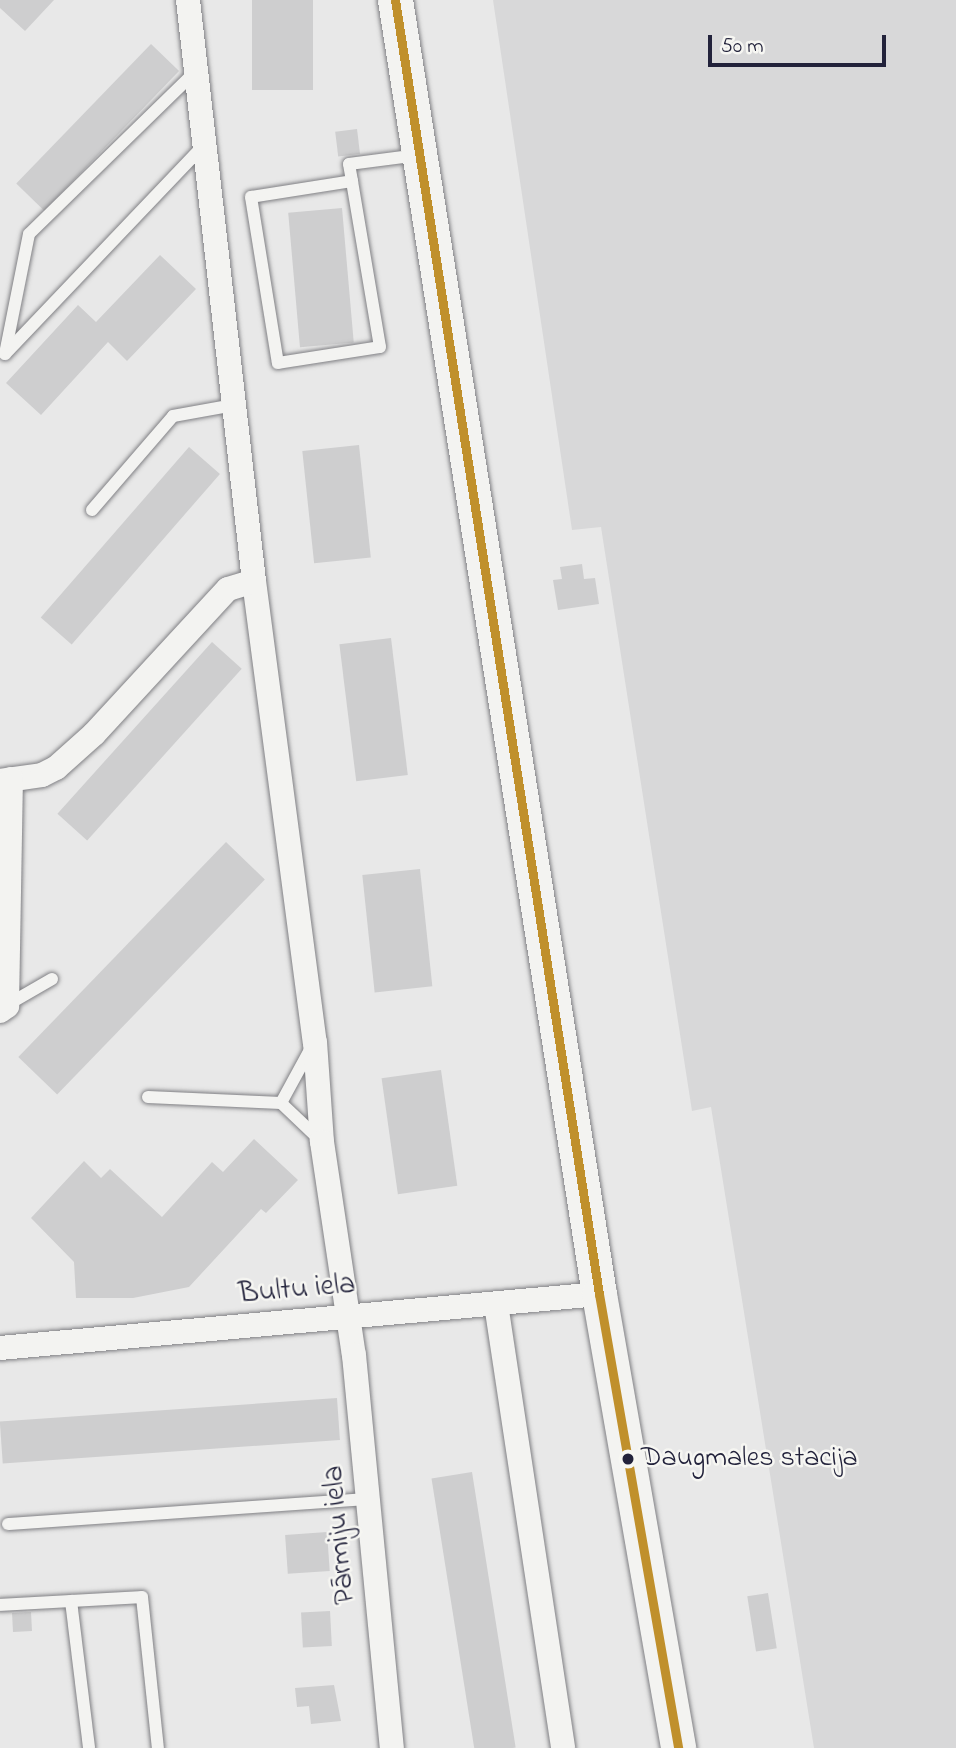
<!DOCTYPE html>
<meta charset="utf-8">
<style>
body{margin:0}
#map{position:relative;width:956px;height:1748px;overflow:hidden;background:#e8e8e8;font-family:"Indie Flower",sans-serif}
div>[style]{position:absolute}
.built>*{inset:0;background:#d8d8d9}
.building>*{inset:0;background:#cececf;transform-origin:0 0}
.roads{filter:drop-shadow(0 0 2px #808084) drop-shadow(0 0 2px #808084)}
.lane>*{height:12px;margin:-6px;padding:0 6px;transform-origin:6px;border-radius:6px;background:#f3f3f1}
.street>*{height:24px;margin:-12px;padding:0 12px;transform-origin:12px;border-radius:12px;background:#f3f3f1}
.secondary>*{height:35px;margin:-17.5px;padding:0 17.5px;transform-origin:17.5px;border-radius:17.5px;background:#f3f3f1}
.bus-1>*{height:9px;margin:-4.5px;padding:0 4.5px;transform-origin:4.5px;border-radius:4.5px;background:#c0902c}
.dots>*{width:19px;height:19px;translate:-50% -50%;box-sizing:border-box;border:4px solid #f6f6f2;border-radius:50%}
span{translate:-50% -50%;white-space:nowrap;text-align:center;line-height:1.15;-webkit-text-stroke:5px #f6f6f2;paint-order:stroke}
.bus-label{font-size:28px;color:#22223b}
.left{translate:0 -50%;text-align:left}
.street-label{font-size:30px;color:#22223b}
.scale{position:absolute;left:708px;top:35px;width:178px;height:32px;box-sizing:border-box;border:4px solid #22223b;border-top:0;padding-left:9px;font-size:21px;line-height:24px;white-space:nowrap;color:#22223b;-webkit-text-stroke:5px #f6f6f2;paint-order:stroke}
</style>
<div id="map">
<div class="built">
<i style="clip-path:polygon(493px 0,956px 0,956px 1748px,814px 1748px,711px 1107px,692px 1111px,601px 527px,572px 530px)"></i>
</div>
<div class="building">
<i style="clip-path:polygon(0 0,54px 0,25px 31px,0 8px)"></i>
<i style="left:252px;top:0;width:61px;height:90px"></i>
<i style="left:151px;top:44px;width:39px;height:194px;rotate:44deg"></i>
<i style="left:357px;top:129px;width:25px;height:22px;rotate:83deg"></i>
<i style="left:342px;top:208px;width:135px;height:54px;rotate:85deg"></i>
<i style="clip-path:polygon(160px 255px,196px 289px,127px 361px,108px 342px,41px 415px,6px 383px,78px 305px,96px 322px)"></i>
<i style="left:359px;top:445px;width:113px;height:57px;rotate:84deg"></i>
<i style="left:189px;top:447px;width:41px;height:226px;rotate:41deg"></i>
<i style="clip-path:polygon(582px 564px,584px 579px,595px 578px,599px 604px,558px 610px,553px 580px,562px 579px,560px 567px)"></i>
<i style="left:391px;top:638px;width:138px;height:52px;rotate:83deg"></i>
<i style="left:212px;top:642px;width:40px;height:231px;rotate:42deg"></i>
<i style="left:226px;top:842px;width:54px;height:299px;rotate:44deg"></i>
<i style="left:420px;top:869px;width:118px;height:58px;rotate:84deg"></i>
<i style="left:441px;top:1070px;width:117px;height:60px;rotate:82deg"></i>
<i style="clip-path:polygon(254px 1139px,298px 1180px,266px 1213px,261px 1209px,189px 1287px,133px 1298px,76px 1298px,74px 1262px,31px 1218px,84px 1161px,101px 1178px,110px 1169px,162px 1217px,212px 1162px,223px 1172px)"></i>
<i style="left:337px;top:1398px;width:42px;height:338px;rotate:86deg"></i>
<i style="left:472px;top:1472px;width:279px;height:41px;rotate:81deg"></i>
<i style="left:327px;top:1532px;width:39px;height:42px;rotate:86deg"></i>
<i style="left:768px;top:1593px;width:56px;height:21px;rotate:81deg"></i>
<i style="left:330px;top:1611px;width:35px;height:29px;rotate:87deg"></i>
<i style="left:31px;top:1612px;width:19px;height:19px;rotate:87deg"></i>
<i style="clip-path:polygon(334px 1685px,341px 1721px,311px 1724px,309px 1706px,297px 1707px,295px 1688px)"></i>
</div>
<div class="roads">
<div class="lane">
<i style="left:352px;top:181px;width:102px;rotate:171deg"></i>
<i style="left:251px;top:197px;width:168px;rotate:80.8deg"></i>
<i style="left:278px;top:363px;width:103px;rotate:-8.9deg"></i>
<i style="left:380px;top:347px;width:168px;rotate:-99.6deg"></i>
<i style="left:352px;top:181px;width:17px;rotate:-100deg"></i>
<i style="left:349px;top:164px;width:70px;rotate:-7.4deg"></i>
<i style="left:5px;top:354px;width:122px;rotate:-78.7deg"></i>
<i style="left:29px;top:234px;width:233px;rotate:-44.3deg"></i>
<i style="left:5px;top:354px;width:290px;rotate:-46.4deg"></i>
<i style="left:92px;top:510px;width:124px;rotate:-49.2deg"></i>
<i style="left:173px;top:416px;width:62px;rotate:-10.2deg"></i>
<i style="left:7px;top:1005px;width:52px;rotate:-30deg"></i>
<i style="left:148px;top:1097px;width:133px;rotate:2.6deg"></i>
<i style="left:281px;top:1103px;width:63px;rotate:-61.4deg"></i>
<i style="left:281px;top:1103px;width:55px;rotate:43.5deg"></i>
<i style="left:8px;top:1524px;width:361px;rotate:-4deg"></i>
<i style="left:71px;top:1601px;width:148px;rotate:83deg"></i>
<i style="left:0;top:1605px;width:142px;rotate:-3.2deg"></i>
<i style="left:142px;top:1597px;width:152px;rotate:84deg"></i>
</div>
<div class="street">
<i style="left:188px;top:0;width:585px;rotate:83.52deg"></i>
<i style="left:254px;top:581px;width:465px;rotate:82.5deg"></i>
<i style="left:315px;top:1042px;width:100px;rotate:86deg"></i>
<i style="left:322px;top:1142px;width:215px;rotate:81.5deg"></i>
<i style="left:354px;top:1355px;width:395px;rotate:84.5deg"></i>
<i style="left:0;top:781px;width:42px;rotate:-8.1deg"></i>
<i style="left:42px;top:775px;width:16px;rotate:-27deg"></i>
<i style="left:56px;top:768px;width:51px;rotate:-41.8deg"></i>
<i style="left:94px;top:734px;width:197px;rotate:-47.3deg"></i>
<i style="left:228px;top:589px;width:27px;rotate:-17deg"></i>
<i style="left:0;top:1011px;width:9px;rotate:-36deg"></i>
<i style="left:7px;top:1006px;width:227px;rotate:-89deg"></i>
<i style="left:496px;top:1304px;width:449px;rotate:81.4deg"></i>
<i style="left:0;top:1348px;width:601px;rotate:-5.15deg"></i>
</div>
<div class="secondary">
<i style="left:395px;top:0;width:1310px;rotate:81.04deg"></i>
<i style="left:599px;top:1294px;width:461px;rotate:80.1deg"></i>
</div>
</div>
<div class="bus-1">
<i style="left:395px;top:0;width:1310px;rotate:81.04deg"></i>
<i style="left:599px;top:1294px;width:461px;rotate:80.1deg"></i>
</div>
<div class="dots">
<i style="left:628px;top:1459px;background:#22223b"></i>
</div>
<div class="bus-label">
<span class="left" style="left:641px;top:1459px">Daugmales stacija</span>
</div>
<div class="street-label">
<span style="left:297px;top:1290px;rotate:-5deg">Bultu iela</span>
<span style="left:340px;top:1535px;rotate:-95deg">Pārmiju iela</span>
</div>
<div class="scale">50 m</div>
</div>
